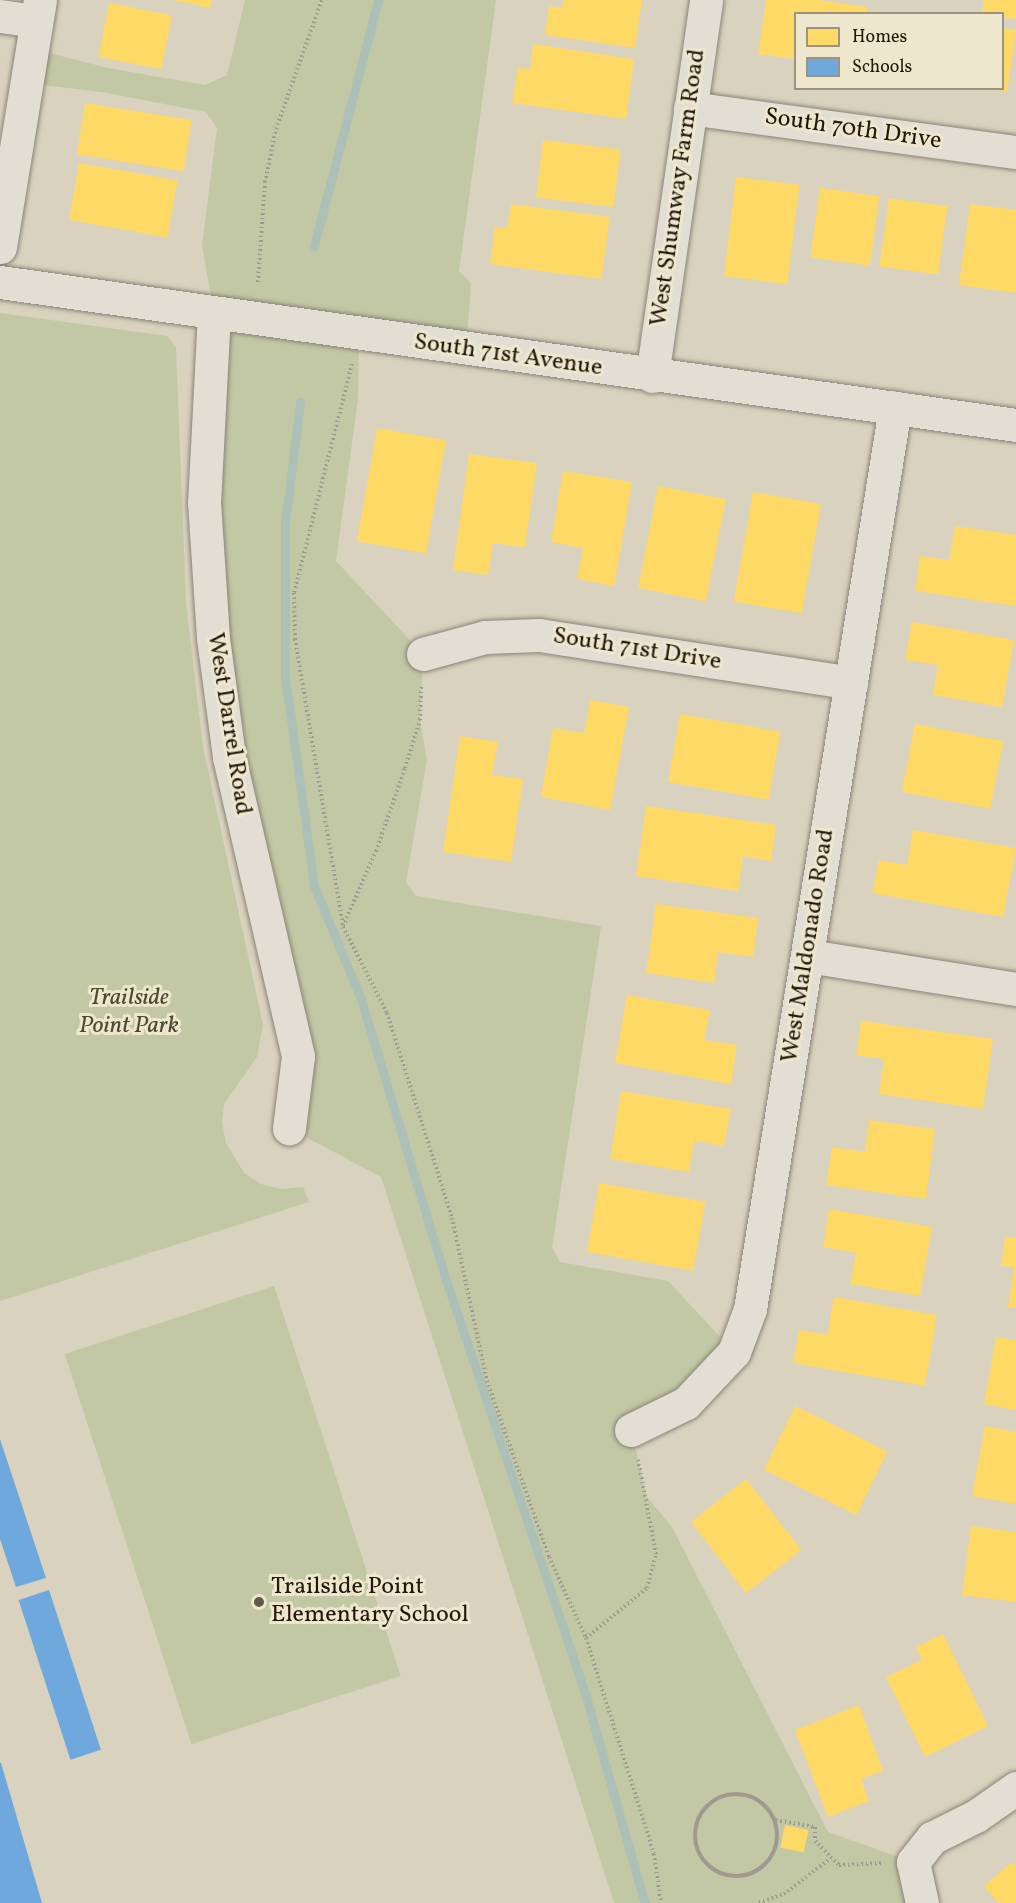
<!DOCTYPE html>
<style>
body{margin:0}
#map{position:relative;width:1016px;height:1903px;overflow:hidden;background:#d9d2be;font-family:Vollkorn,serif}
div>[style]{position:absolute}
.green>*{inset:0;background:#c2c8a4;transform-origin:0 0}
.homes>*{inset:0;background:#ffd966;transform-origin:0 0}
.schools>*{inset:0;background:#6fa8dc;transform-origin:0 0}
.stream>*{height:9px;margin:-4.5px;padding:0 4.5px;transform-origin:4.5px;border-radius:4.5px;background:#acc0b8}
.path>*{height:4px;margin-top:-2px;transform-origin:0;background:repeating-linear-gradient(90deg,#9e9a91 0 1.5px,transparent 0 4.5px)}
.path>.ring{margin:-2px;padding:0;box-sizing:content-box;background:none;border:4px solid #9e9a91;border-radius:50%}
.roads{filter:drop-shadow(0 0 2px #8a8478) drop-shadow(0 0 2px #8a8478)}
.minor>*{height:33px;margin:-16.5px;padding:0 16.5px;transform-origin:16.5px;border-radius:16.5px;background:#e2ded4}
.tertiary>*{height:33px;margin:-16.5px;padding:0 16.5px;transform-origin:16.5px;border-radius:16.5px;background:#e2ded4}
.dots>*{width:16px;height:16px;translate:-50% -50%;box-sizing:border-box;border:3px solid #eee6cd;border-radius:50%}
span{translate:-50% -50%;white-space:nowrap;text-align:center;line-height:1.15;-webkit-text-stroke:6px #eee6cd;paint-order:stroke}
.street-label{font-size:24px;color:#21180c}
.park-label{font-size:24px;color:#4c4a33;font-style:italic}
.poi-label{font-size:24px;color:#21180c}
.left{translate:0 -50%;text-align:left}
.legend{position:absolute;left:794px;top:12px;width:210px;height:78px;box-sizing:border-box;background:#eee6cd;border:2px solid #9c9480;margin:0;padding:8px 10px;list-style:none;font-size:18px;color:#21180c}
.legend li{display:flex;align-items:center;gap:12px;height:30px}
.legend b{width:30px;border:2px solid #9c9480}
</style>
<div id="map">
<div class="green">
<i style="clip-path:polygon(245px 0,496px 0,459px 271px,471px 283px,466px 350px,359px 335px,358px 399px,336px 561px,423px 654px,420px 720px,427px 760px,406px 882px,416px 896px,601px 926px,552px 1248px,560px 1262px,668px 1281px,734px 1352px,631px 1430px,647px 1497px,672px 1527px,828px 1832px,913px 1862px,922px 1903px,614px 1903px,381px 1177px,289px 1128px,298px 1056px,229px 757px,214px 313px,202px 246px,217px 128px,206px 112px,102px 92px,26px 83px,30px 48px,108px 68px,205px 85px,227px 75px)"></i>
<i style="clip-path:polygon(0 313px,167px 336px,176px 347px,186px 603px,203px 747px,263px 1025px,257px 1057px,224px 1104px,222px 1123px,226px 1143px,244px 1173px,261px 1184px,281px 1189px,303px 1187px,309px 1202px,0 1301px)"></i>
<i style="left:274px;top:1286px;width:410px;height:220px;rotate:72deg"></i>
</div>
<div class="homes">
<i style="clip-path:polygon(174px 0,212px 0,210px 8px)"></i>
<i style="clip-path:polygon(563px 0,642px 0,635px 48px,545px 35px,549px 6px,562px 8px)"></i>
<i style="clip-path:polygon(766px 0,818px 0,867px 7px,867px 14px,796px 14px,796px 59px,758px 54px)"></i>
<i style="clip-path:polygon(984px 0,1016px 0,1016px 19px,982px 13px)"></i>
<i style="left:109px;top:3px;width:64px;height:55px;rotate:11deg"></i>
<i style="left:1002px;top:28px;width:14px;height:62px;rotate:8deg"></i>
<i style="clip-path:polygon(533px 44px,634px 59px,626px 119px,512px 103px,518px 68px,530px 69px)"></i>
<i style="left:85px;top:103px;width:108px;height:52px;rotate:9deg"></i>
<i style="left:543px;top:140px;width:78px;height:58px;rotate:7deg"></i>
<i style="left:79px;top:163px;width:100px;height:58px;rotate:10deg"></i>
<i style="left:736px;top:177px;width:64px;height:100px;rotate:7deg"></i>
<i style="left:820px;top:188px;width:60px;height:70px;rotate:8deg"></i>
<i style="left:889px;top:198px;width:59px;height:69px;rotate:8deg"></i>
<i style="clip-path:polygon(511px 204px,610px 217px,601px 279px,490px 264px,495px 227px,507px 228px)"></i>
<i style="clip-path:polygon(970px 204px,1016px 210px,1016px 293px,959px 285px)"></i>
<i style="left:377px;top:428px;width:70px;height:115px;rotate:10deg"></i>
<i style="clip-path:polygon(469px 454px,537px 463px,525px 547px,493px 543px,488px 575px,453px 570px)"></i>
<i style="clip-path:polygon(563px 471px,632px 482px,614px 586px,577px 579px,583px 548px,551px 542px)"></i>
<i style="left:658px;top:486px;width:69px;height:104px;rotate:11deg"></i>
<i style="left:753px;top:492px;width:69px;height:111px;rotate:10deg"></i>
<i style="clip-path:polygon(955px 526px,1016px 535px,1016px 606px,915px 591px,920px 556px,949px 560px)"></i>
<i style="clip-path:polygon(912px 622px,1014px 640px,1002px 707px,933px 695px,938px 665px,905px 660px)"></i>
<i style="clip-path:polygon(590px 700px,629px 707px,610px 810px,541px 797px,553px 728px,584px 733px)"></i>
<i style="left:680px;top:714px;width:102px;height:69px;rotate:10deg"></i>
<i style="left:915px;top:724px;width:90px;height:69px;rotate:11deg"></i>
<i style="clip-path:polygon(460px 736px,498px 742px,492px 775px,523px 779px,511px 862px,443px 852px)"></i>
<i style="clip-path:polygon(646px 806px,776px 825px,771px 861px,743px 856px,738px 891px,636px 876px)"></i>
<i style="clip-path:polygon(913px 830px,1016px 848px,1003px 917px,872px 893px,879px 860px,907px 865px)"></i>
<i style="clip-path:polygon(656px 904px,758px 918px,753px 957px,718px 952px,714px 983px,646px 973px)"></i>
<i style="clip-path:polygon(627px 995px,710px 1010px,704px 1040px,737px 1045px,731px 1084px,615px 1063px)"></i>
<i style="clip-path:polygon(861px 1021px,993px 1039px,983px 1109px,879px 1094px,884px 1059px,856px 1055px)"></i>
<i style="clip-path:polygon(621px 1091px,731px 1109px,724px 1146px,694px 1141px,689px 1172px,610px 1159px)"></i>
<i style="clip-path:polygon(869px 1120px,935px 1129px,926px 1199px,826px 1185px,832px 1147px,865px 1152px)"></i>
<i style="left:599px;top:1183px;width:108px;height:70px;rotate:10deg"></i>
<i style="clip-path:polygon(829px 1209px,932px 1227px,920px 1296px,850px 1284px,856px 1253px,823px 1247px)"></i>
<i style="clip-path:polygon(1005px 1237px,1016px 1238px,1016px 1308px,1008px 1307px,1014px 1267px,1001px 1266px)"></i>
<i style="clip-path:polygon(834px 1297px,937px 1315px,925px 1386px,793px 1363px,799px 1330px,827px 1335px)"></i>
<i style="clip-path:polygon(996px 1337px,1016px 1340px,1016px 1410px,984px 1404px)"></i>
<i style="left:795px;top:1406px;width:103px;height:71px;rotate:26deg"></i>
<i style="clip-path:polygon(985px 1426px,1016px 1432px,1016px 1504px,972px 1496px)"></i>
<i style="left:746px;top:1479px;width:90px;height:70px;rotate:52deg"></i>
<i style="clip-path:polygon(971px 1526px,1016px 1532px,1016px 1602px,962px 1595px)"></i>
<i style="clip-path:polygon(943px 1634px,988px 1726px,925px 1757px,886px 1677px,922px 1660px,916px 1647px)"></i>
<i style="clip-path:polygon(859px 1705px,883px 1771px,861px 1779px,869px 1801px,828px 1817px,795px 1730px)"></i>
<i style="left:785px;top:1825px;width:24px;height:23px;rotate:12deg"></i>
<i style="clip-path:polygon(1012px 1862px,1016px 1867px,1016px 1903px,998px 1903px,984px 1886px)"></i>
</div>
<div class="schools">
<i style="clip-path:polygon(0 1439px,46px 1578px,16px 1587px,0 1539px)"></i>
<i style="left:49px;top:1590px;width:168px;height:32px;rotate:72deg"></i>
<i style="clip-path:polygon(0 1763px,1px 1763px,42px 1903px,0 1903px)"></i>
</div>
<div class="stream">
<i style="left:314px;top:246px;width:254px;rotate:-75.4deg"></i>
<i style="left:300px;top:402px;width:123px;rotate:97deg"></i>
<i style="left:285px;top:524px;width:152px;rotate:90deg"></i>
<i style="left:285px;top:676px;width:212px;rotate:82.1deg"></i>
<i style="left:314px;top:886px;width:122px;rotate:67.4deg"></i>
<i style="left:361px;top:999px;width:297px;rotate:73.2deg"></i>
<i style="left:447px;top:1283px;width:433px;rotate:71.4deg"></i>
<i style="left:585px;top:1693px;width:218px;rotate:74.1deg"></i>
</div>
<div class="path">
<i style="left:258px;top:282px;width:100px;rotate:-86deg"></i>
<i style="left:265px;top:182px;width:54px;rotate:-78.3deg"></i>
<i style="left:276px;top:129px;width:137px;rotate:-70.4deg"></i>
<i style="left:352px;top:364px;width:236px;rotate:104.2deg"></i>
<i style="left:294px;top:593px;width:46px;rotate:88.8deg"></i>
<i style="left:295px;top:639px;width:292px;rotate:80.5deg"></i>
<i style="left:343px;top:927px;width:97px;rotate:62.9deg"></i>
<i style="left:387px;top:1013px;width:215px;rotate:72.4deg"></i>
<i style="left:452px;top:1218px;width:167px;rotate:77.9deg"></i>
<i style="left:487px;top:1381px;width:187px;rotate:70.6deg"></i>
<i style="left:549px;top:1557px;width:89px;rotate:65.4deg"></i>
<i style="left:586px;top:1638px;width:226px;rotate:72.5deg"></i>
<i style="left:654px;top:1854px;width:49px;rotate:81.9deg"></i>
<i style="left:343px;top:926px;width:82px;rotate:-66.3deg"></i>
<i style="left:376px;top:851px;width:88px;rotate:-70.7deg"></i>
<i style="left:405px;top:768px;width:50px;rotate:-72.6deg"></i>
<i style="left:420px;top:720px;width:33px;rotate:-88deg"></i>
<i style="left:586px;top:1638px;width:79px;rotate:-39.3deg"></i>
<i style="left:647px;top:1588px;width:35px;rotate:-75deg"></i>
<i style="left:656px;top:1554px;width:96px;rotate:-100.8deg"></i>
<i class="ring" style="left:695px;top:1794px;width:78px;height:78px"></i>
<i style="left:776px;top:1820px;width:40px;rotate:10deg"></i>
<i style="left:815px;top:1827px;width:14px;rotate:90deg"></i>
<i style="left:815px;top:1841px;width:34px;rotate:45deg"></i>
<i style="left:839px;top:1865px;width:44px;rotate:-2.6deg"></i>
<i style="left:759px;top:1903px;width:27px;rotate:-20deg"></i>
<i style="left:784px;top:1894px;width:59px;rotate:-37.5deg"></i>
</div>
<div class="roads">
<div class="minor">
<i style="left:0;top:16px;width:34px;rotate:8deg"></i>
<i style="left:690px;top:108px;width:329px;rotate:7.7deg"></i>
<i style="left:0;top:247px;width:250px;rotate:-80.8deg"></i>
<i style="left:214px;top:313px;width:189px;rotate:93deg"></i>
<i style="left:204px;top:502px;width:136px;rotate:86.2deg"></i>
<i style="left:213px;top:638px;width:120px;rotate:82.3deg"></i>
<i style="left:229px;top:757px;width:307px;rotate:77deg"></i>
<i style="left:298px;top:1056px;width:73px;rotate:97.1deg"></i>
<i style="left:652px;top:376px;width:380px;rotate:-81.8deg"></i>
<i style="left:423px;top:654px;width:64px;rotate:-15.3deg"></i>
<i style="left:485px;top:637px;width:54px;rotate:-2.1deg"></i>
<i style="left:539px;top:635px;width:316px;rotate:8.7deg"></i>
<i style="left:808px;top:956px;width:211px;rotate:9deg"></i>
<i style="left:631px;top:1430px;width:61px;rotate:-26.1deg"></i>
<i style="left:686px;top:1403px;width:70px;rotate:-46.7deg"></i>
<i style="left:734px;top:1352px;width:46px;rotate:-69.6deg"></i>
<i style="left:750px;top:1309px;width:913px;rotate:-80.86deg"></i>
<i style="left:922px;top:1903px;width:42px;rotate:-102.4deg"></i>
<i style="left:913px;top:1862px;width:31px;rotate:-52deg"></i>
<i style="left:932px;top:1838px;width:49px;rotate:-26.6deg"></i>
<i style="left:976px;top:1816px;width:49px;rotate:-35deg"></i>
</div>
<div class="tertiary">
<i style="left:0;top:282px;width:1026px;rotate:8.01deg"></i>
</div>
</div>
<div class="dots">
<i style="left:259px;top:1602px;background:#61594a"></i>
</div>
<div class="street-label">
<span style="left:853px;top:130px;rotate:8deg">South 70th Drive</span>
<span style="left:679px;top:188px;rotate:-82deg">West Shumway Farm Road</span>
<span style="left:508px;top:356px;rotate:8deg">South 71st Avenue</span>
<span style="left:637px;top:650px;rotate:9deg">South 71st Drive</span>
<span style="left:228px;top:724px;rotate:81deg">West Darrel Road</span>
<span style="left:809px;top:946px;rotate:-81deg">West Maldonado Road</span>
</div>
<div class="park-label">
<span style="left:129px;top:1013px">Trailside<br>Point Park</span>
</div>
<div class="poi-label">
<span class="left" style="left:271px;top:1602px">Trailside Point<br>Elementary School</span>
</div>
<ul class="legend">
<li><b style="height:16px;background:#ffd966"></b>Homes</li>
<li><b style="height:16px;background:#6fa8dc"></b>Schools</li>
</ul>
</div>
